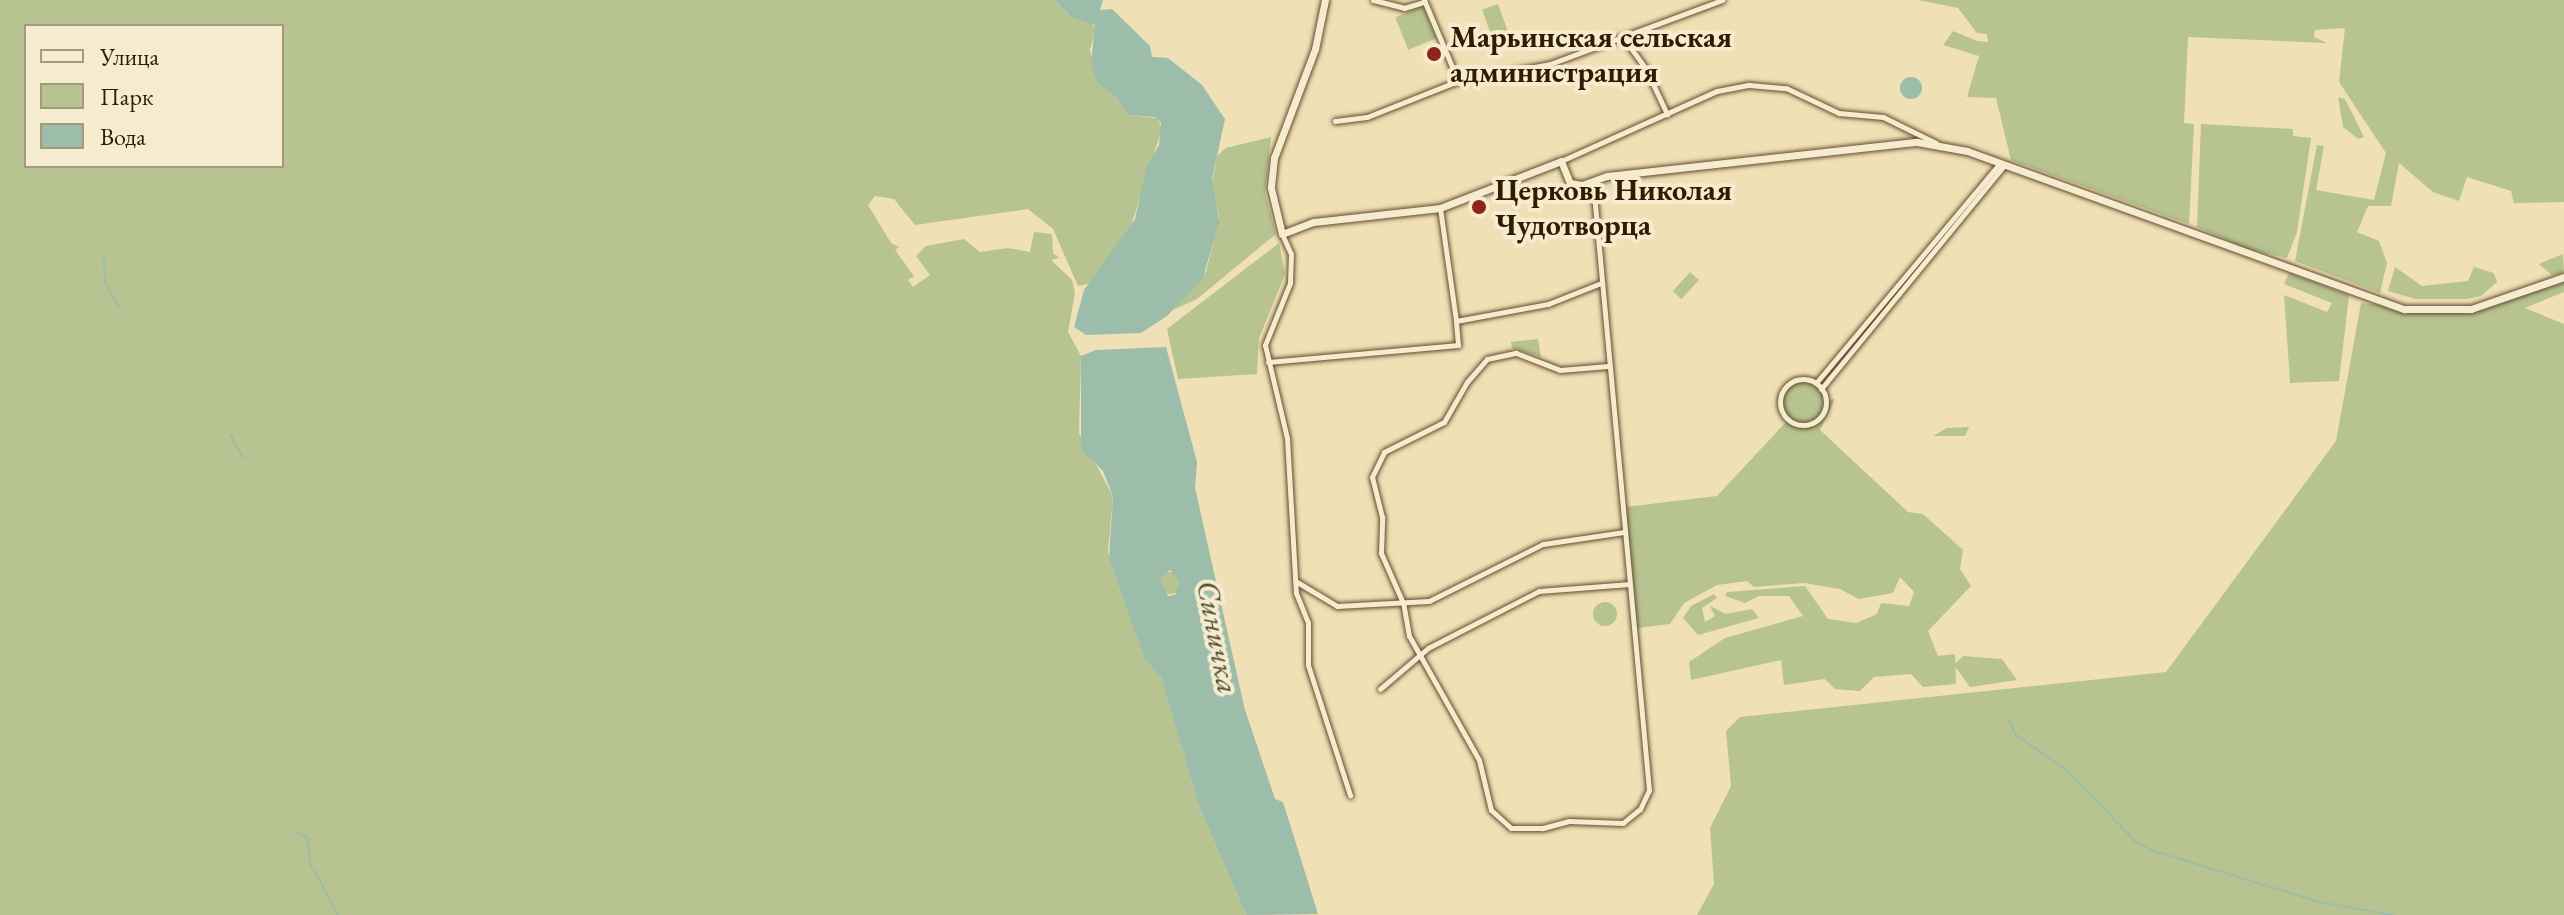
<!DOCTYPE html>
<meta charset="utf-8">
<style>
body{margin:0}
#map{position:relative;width:2564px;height:915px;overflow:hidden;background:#f0e0b5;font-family:"EB Garamond",serif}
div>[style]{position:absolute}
.green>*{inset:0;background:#b7c390;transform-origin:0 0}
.round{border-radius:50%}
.water>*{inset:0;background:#9bbdaa}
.stream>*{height:2px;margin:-1px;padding:0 1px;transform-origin:1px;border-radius:1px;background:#9bbdaa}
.roads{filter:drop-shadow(0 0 2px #624d2e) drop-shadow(0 0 2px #624d2e)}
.street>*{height:5px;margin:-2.5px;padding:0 2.5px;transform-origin:2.5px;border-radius:2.5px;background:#f5ebcf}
.street>.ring{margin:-2.5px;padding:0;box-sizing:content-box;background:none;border:5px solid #f5ebcf;border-radius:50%}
.secondary>*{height:7px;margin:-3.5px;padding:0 3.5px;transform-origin:3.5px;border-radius:3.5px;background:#f5ebcf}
.dots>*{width:22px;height:22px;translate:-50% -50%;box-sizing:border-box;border:4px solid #f5ebcf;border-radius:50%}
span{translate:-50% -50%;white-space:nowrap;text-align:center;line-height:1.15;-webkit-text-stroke:8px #f5ebcf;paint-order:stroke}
.poi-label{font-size:30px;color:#321c01;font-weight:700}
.left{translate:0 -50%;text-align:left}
.water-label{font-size:32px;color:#524c34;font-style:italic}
.legend{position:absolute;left:24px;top:24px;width:260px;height:144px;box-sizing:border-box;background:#f5ebcf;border:2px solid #a7987d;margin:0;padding:10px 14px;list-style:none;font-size:24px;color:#321c01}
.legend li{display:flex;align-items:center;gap:16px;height:40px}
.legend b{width:40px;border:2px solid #a7987d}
</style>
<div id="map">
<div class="green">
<i style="clip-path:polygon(evenodd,0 0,1054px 0,1070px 16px,1086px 18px,1096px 28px,1090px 50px,1098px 84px,1117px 98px,1127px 115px,1157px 118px,1162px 128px,1130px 229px,1093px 283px,1078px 286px,1053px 229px,1028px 209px,915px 225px,894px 199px,875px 196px,868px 205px,891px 243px,899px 247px,895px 250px,914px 276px,908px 280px,913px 287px,930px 275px,916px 256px,926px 246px,964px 239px,980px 252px,1008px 248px,1030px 252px,1034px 232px,1052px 234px,1053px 253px,1059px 258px,1051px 260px,1072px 280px,1075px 293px,1068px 332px,1081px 356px,1079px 433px,1113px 496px,1108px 552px,1144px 654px,1161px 677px,1198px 804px,1246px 915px,0 915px,0 0,26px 26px,282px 26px,282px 166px,26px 166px,26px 26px)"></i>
<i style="clip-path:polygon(1918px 0,2564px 0,2564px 202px,2514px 203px,2511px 191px,2467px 177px,2459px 201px,2433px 192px,2399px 163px,2391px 206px,2368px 206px,2357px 232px,2379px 241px,2387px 263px,2380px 293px,2295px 261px,2317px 145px,2324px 146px,2316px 190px,2374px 200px,2386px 153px,2339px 82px,2345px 28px,2315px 30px,2314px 37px,2327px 43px,2188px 37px,2184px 123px,2194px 124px,2189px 224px,2011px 160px,1996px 98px,1967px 97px,1979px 56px,1943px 45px,1953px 31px,1977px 41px,1988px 42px,1987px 34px,1977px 33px,1958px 8px)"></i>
<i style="left:1498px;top:4px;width:29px;height:17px;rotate:70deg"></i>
<i style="left:1423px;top:6px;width:35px;height:30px;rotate:68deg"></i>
<i style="clip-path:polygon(2338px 97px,2345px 99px,2364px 137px,2358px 139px,2343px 127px)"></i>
<i style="clip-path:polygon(2201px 124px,2293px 129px,2293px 136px,2311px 138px,2297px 232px,2287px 258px,2248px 249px,2197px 227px)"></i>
<i style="clip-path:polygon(1271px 137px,1265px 192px,1276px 234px,1197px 299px,1173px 310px,1206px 272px,1219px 217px,1212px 184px,1217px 156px,1226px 148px)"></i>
<i style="clip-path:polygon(1279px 243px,1285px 274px,1259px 338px,1257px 374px,1178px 379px,1167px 329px)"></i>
<i style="clip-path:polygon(2563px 254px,2564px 273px,2552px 275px,2539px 264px)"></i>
<i style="clip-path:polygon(2395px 267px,2422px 286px,2468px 281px,2474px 267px,2494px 273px,2497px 282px,2481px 296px,2467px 299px,2415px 299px,2388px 291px)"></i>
<i style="left:1690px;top:272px;width:12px;height:26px;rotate:42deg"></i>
<i style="clip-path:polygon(2289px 273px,2349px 295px,2339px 381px,2290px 383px,2284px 295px,2327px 312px,2332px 303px,2284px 284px)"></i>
<i style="clip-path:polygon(2564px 282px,2564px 292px,2525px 308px,2564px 324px,2564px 915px,1697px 915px,1714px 884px,1710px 828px,1731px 786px,1726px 731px,1740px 717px,2166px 672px,2336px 441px,2361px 303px,2468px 314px)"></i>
<i style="clip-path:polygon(1538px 339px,1541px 357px,1512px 348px,1511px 342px)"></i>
<i class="round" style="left:1783px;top:382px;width:40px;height:40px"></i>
<i style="clip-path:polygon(1835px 399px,1820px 430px,1908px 512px,1923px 514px,1963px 550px,1960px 569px,1971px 586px,1928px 631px,1938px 656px,1955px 654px,1956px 684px,1923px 687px,1911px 674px,1874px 677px,1860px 691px,1835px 689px,1825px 679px,1784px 685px,1781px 660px,1691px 680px,1689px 662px,1725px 638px,1803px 616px,1789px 596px,1759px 596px,1745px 603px,1725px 596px,1727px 592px,1805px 586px,1828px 619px,1856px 623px,1877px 614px,1881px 603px,1909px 606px,1914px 592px,1900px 577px,1893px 593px,1859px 599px,1840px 589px,1804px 583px,1754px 587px,1747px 581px,1717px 585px,1684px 603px,1670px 624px,1636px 628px,1625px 507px,1717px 496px,1786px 422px,1804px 428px,1818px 423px,1828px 400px)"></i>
<i style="clip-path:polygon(1969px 427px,1965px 436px,1933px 436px,1947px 428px)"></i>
<i class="round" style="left:1159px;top:572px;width:22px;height:22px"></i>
<i style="clip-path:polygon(1714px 594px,1717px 598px,1702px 608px,1705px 622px,1715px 616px,1710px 606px,1726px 614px,1752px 609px,1759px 618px,1698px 635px,1683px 618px,1691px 606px)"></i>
<i class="round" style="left:1593px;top:602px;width:24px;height:24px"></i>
<i style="clip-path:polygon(1963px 656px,2002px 659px,2017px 680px,1970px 687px,1954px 665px)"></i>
</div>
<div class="water">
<i style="clip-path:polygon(1054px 0,1103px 0,1100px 10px,1112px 9px,1150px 46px,1152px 57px,1168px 58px,1202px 85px,1225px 119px,1212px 179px,1219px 221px,1203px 278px,1167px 316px,1141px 333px,1086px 335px,1074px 327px,1084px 290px,1135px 219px,1147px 166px,1159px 145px,1161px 123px,1155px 117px,1127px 115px,1117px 98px,1098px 84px,1091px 63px,1095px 25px,1070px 16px)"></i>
<i class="round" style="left:1900px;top:77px;width:22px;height:22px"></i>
<i style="clip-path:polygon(evenodd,1166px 347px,1197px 462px,1195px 488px,1245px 710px,1275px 799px,1283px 802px,1318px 914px,1246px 915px,1198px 804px,1161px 677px,1145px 659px,1109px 558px,1113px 496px,1103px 471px,1081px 449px,1081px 356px,1096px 350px,1166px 347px,1170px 570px,1180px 582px,1175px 595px,1168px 596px,1160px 578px,1170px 570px)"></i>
</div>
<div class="stream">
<i style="left:104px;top:254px;width:28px;rotate:88deg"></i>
<i style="left:105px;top:282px;width:29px;rotate:61deg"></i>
<i style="left:230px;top:434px;width:27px;rotate:62deg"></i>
<i style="left:2009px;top:721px;width:16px;rotate:63deg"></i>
<i style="left:2016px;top:735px;width:63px;rotate:34.7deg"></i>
<i style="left:2068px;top:771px;width:97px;rotate:46.3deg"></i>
<i style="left:2135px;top:841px;width:18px;rotate:29deg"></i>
<i style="left:2151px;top:850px;width:176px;rotate:17.2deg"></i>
<i style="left:2319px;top:902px;width:74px;rotate:10.1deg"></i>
<i style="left:298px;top:833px;width:10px;rotate:24deg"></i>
<i style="left:307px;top:837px;width:26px;rotate:83deg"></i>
<i style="left:310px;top:863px;width:59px;rotate:61.7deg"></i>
</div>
<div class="roads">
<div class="street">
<i style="left:1373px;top:0;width:32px;rotate:14deg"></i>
<i style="left:1404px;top:8px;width:21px;rotate:-17deg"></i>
<i style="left:1424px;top:0;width:88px;rotate:67.2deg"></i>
<i style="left:1625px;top:40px;width:36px;rotate:54deg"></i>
<i style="left:1646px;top:69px;width:50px;rotate:65deg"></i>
<i style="left:1335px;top:121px;width:32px;rotate:-7deg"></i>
<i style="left:1367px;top:117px;width:98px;rotate:-21.6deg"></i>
<i style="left:1458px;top:81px;width:94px;rotate:-10.5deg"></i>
<i style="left:1550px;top:64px;width:184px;rotate:-20.4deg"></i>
<i style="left:1561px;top:161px;width:171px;rotate:-24.2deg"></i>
<i style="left:1717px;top:91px;width:33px;rotate:-11deg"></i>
<i style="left:1749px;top:85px;width:37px;rotate:5deg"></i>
<i style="left:1786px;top:88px;width:59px;rotate:25.3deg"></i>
<i style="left:1839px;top:113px;width:44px;rotate:5.2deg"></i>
<i style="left:1883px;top:117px;width:59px;rotate:26.1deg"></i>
<i style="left:1593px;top:183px;width:610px;rotate:84.73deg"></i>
<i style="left:1649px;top:790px;width:21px;rotate:115deg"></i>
<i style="left:1640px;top:809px;width:22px;rotate:141deg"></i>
<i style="left:1623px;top:823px;width:54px;rotate:-177.9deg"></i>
<i style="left:1569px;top:821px;width:28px;rotate:165deg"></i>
<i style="left:1542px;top:828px;width:31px;rotate:180deg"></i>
<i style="left:1511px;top:828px;width:27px;rotate:-138deg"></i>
<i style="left:1491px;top:810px;width:51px;rotate:-103.5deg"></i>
<i style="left:1479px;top:760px;width:142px;rotate:-119.4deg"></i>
<i style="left:1409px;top:636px;width:34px;rotate:-100deg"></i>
<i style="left:1403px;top:603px;width:55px;rotate:-113.7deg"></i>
<i style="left:1381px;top:553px;width:36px;rotate:-88deg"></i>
<i style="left:1382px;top:517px;width:41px;rotate:-104deg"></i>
<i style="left:1372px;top:477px;width:28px;rotate:-64deg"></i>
<i style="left:1384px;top:452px;width:67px;rotate:-26.6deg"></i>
<i style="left:1444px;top:422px;width:46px;rotate:-60.1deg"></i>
<i style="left:1467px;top:382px;width:30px;rotate:-49deg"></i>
<i style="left:1487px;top:359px;width:30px;rotate:-12deg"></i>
<i style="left:1516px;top:353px;width:47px;rotate:21.1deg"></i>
<i style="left:1560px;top:370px;width:48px;rotate:-4.8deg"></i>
<i style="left:1440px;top:208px;width:114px;rotate:81.9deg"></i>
<i style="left:1282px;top:234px;width:22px;rotate:66deg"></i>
<i style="left:1291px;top:254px;width:29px;rotate:92deg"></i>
<i style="left:1290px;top:283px;width:67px;rotate:112deg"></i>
<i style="left:1265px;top:345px;width:96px;rotate:76.7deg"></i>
<i style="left:1287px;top:438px;width:155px;rotate:86.7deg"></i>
<i style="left:1296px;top:593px;width:32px;rotate:68deg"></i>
<i style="left:1308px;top:623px;width:42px;rotate:90deg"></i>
<i style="left:1308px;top:665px;width:137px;rotate:72.1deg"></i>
<i style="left:1268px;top:362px;width:191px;rotate:-5.1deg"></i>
<i style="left:1458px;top:345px;width:24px;rotate:-95deg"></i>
<i style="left:1456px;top:321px;width:94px;rotate:-10.5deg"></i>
<i style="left:1548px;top:304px;width:57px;rotate:-21.6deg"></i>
<i class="ring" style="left:1780px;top:379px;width:41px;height:41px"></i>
<i style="left:1816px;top:383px;width:287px;rotate:-50.1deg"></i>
<i style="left:1821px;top:389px;width:291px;rotate:-50.7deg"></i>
<i style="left:1297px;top:582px;width:47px;rotate:31deg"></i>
<i style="left:1337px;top:606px;width:92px;rotate:-3.1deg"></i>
<i style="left:1429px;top:601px;width:127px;rotate:-26.6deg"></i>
<i style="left:1543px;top:544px;width:82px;rotate:-8.4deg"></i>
<i style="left:1380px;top:689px;width:63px;rotate:-40.5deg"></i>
<i style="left:1428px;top:648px;width:125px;rotate:-27.2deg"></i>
<i style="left:1539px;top:591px;width:91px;rotate:-4.4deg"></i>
</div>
<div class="secondary">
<i style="left:1325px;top:0;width:50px;rotate:101.5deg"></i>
<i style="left:1315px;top:49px;width:116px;rotate:110.6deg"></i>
<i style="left:1274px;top:158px;width:30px;rotate:96deg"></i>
<i style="left:1271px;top:188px;width:47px;rotate:76.6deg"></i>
<i style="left:1282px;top:234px;width:34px;rotate:-21deg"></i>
<i style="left:1314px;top:222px;width:127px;rotate:-6.3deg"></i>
<i style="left:1440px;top:208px;width:130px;rotate:-21.2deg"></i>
<i style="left:1561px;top:161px;width:24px;rotate:68deg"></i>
<i style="left:1570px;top:183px;width:12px;rotate:9deg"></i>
<i style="left:1582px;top:185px;width:27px;rotate:-20deg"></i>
<i style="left:1607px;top:176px;width:312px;rotate:-6.3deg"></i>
<i style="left:1917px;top:142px;width:51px;rotate:10.2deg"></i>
<i style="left:1967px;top:151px;width:465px;rotate:19.9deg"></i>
<i style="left:2404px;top:309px;width:67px"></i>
<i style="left:2471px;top:309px;width:98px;rotate:-19deg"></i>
</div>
</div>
<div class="dots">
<i style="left:1434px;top:54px;background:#8f2418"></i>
<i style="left:1479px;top:207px;background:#8f2418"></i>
</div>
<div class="poi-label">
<span class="left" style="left:1450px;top:54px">Марьинская сельская<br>администрация</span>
<span class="left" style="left:1495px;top:207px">Церковь Николая<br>Чудотворца</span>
</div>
<div class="water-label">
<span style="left:1218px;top:637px;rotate:79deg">Синичка</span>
</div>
<ul class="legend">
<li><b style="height:10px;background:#f5ebcf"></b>Улица</li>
<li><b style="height:22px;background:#b7c390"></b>Парк</li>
<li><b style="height:22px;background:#9bbdaa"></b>Вода</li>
</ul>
</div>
